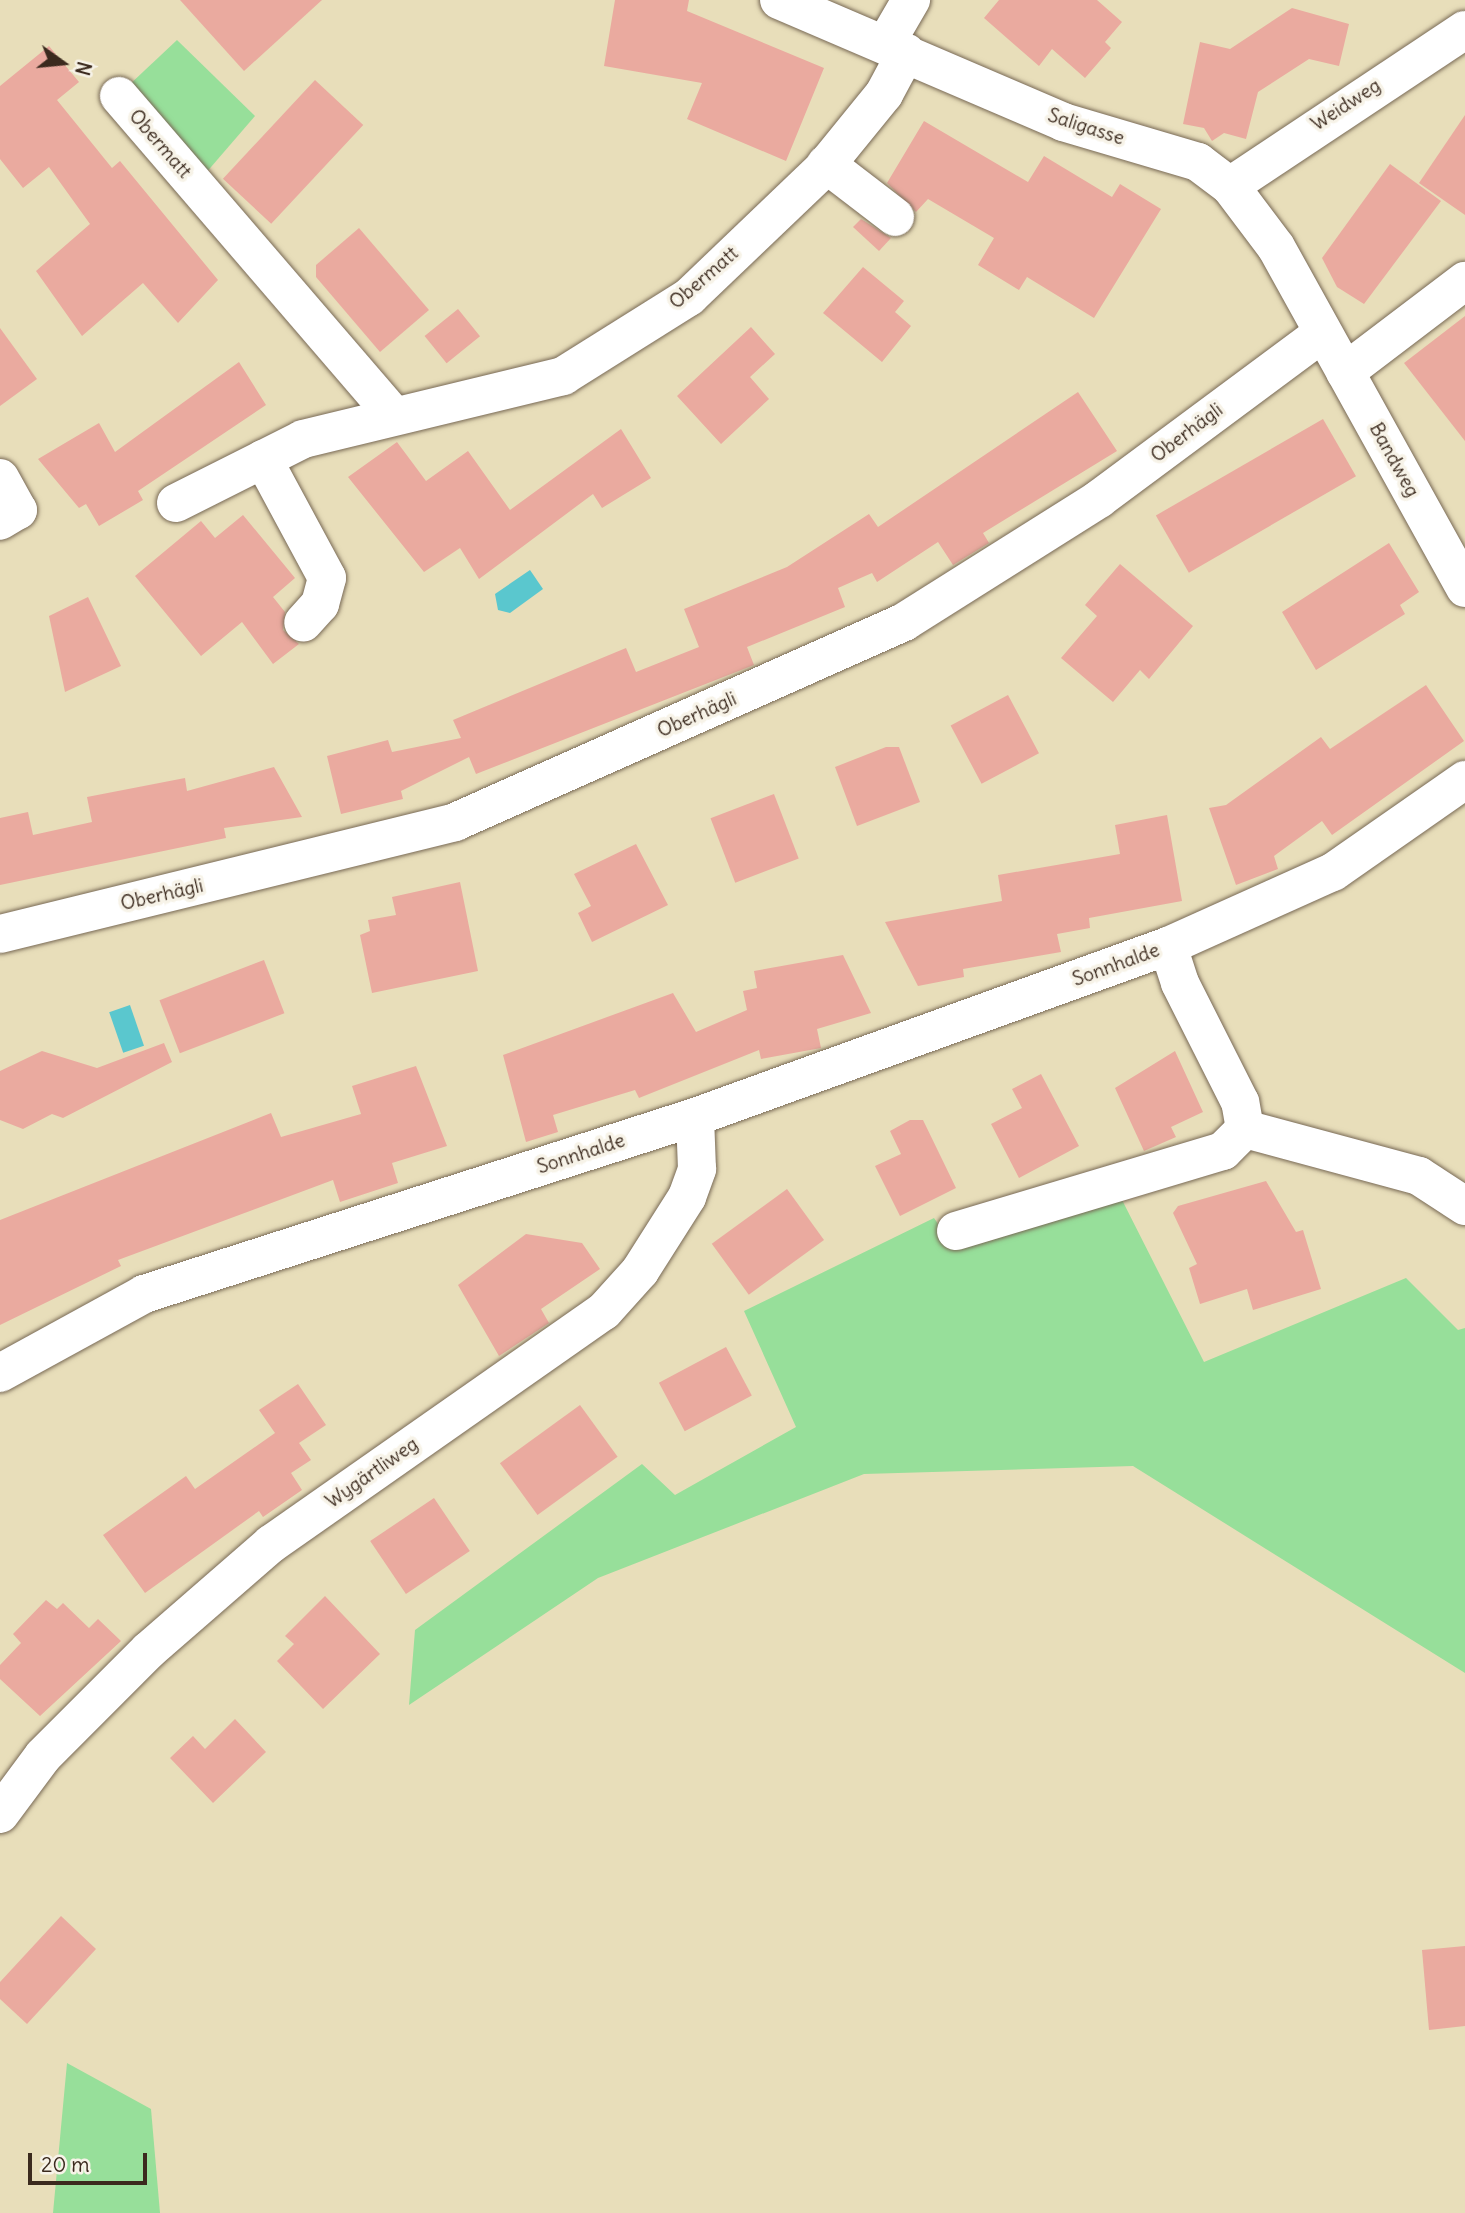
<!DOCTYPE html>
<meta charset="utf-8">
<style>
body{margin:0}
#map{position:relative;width:1465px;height:2213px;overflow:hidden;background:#e8deba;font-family:Delius,sans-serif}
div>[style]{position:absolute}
.green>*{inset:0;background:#97df9a}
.water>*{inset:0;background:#5ac7ce;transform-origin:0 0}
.building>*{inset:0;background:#eaaa9f;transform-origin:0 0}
.roads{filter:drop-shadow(0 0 2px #786955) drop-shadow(0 0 2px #786955)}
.minor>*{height:38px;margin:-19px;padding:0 19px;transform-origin:19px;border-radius:19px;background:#fff}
span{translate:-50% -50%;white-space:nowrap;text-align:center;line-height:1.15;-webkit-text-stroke:7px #f7f3e8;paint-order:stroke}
.street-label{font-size:19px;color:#3b2a1e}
.north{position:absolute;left:28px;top:28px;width:70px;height:70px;-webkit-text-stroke:5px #f7f3e8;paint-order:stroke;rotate:105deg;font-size:19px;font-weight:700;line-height:28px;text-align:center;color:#3b2a1e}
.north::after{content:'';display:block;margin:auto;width:24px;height:32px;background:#3b2a1e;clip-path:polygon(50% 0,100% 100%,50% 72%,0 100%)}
.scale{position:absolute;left:28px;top:2153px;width:119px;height:32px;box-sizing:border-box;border:4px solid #3b2a1e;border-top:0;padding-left:9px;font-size:21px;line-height:24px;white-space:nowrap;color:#3b2a1e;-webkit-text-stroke:5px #f7f3e8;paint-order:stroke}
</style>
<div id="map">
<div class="green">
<i style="clip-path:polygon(177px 40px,255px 116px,205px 174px,127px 87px)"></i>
<i style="clip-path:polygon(1117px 1190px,1204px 1362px,1406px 1278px,1458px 1330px,1465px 1328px,1465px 1673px,1133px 1466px,864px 1474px,598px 1578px,409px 1705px,415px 1630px,642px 1464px,675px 1495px,796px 1427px,744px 1311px,934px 1218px,951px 1243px)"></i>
<i style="clip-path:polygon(67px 2063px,151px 2109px,160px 2213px,53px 2213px)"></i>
</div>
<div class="water">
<i style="clip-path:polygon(530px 570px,543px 589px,510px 613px,498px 610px,495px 594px)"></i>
<i style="left:130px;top:1005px;width:43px;height:22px;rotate:71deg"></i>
</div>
<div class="building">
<i style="clip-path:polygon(180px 0,322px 0,244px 71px)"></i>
<i style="clip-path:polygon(615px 0,689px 0,687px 11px,824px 68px,786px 161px,687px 119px,702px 83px,604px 66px)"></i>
<i style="clip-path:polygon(999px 0,1097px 0,1122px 22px,1105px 42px,1111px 48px,1085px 78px,1052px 49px,1039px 66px,984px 18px)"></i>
<i style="clip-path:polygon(1292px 8px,1349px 24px,1339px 66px,1309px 59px,1258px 92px,1246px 139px,1224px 133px,1212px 141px,1204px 128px,1183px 124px,1200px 42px,1230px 49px)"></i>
<i style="clip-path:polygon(49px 46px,79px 82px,57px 100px,112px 168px,120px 161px,218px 280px,178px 323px,143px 283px,82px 336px,36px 271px,90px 224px,49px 167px,23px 188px,0 159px,0 86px)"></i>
<i style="left:315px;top:80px;width:66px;height:135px;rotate:43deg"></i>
<i style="clip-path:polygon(1465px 115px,1465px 215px,1419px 183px)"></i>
<i style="clip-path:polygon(924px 121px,1028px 182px,1044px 156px,1112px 197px,1120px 184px,1161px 209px,1094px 318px,1027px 277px,1019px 290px,978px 265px,994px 238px,928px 199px,916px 212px,887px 183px)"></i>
<i style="clip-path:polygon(1390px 164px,1441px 201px,1364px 304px,1337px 287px,1322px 258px)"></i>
<i style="clip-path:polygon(861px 219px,891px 238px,879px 251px,853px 227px)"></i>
<i style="clip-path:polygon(359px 228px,429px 310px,380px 352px,316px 277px,316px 265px)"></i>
<i style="clip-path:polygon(863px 267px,904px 301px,895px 312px,911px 326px,882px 362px,823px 313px)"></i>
<i style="left:458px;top:309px;width:35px;height:43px;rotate:51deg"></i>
<i style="clip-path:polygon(1465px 316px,1465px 441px,1404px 363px)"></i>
<i style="clip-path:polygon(751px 327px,775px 354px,750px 377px,769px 399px,721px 444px,677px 396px)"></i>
<i style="clip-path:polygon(0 328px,37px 379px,0 406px)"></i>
<i style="clip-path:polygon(239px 362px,266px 405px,138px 491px,143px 500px,99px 526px,86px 504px,79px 508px,38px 459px,99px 423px,115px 452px)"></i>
<i style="clip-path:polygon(1078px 392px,1117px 451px,983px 533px,989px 543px,953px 565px,938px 542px,877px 582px,872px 573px,838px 588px,845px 607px,747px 647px,754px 665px,476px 774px,469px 757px,401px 791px,403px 799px,341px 814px,327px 756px,388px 740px,392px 752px,461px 738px,453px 720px,626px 648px,636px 672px,699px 647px,684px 609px,787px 567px,869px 514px,878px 527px)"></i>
<i style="left:1323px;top:419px;width:66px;height:193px;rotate:60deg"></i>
<i style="clip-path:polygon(621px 429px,651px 478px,602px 508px,593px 494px,479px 579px,460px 548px,424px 572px,348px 477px,397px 442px,426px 481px,468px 451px,510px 510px)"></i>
<i style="clip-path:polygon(243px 515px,295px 578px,273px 597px,285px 612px,283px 630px,299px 644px,273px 664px,242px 622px,201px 656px,135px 576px,201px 521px,215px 538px)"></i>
<i style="clip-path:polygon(1389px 543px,1419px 592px,1400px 605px,1405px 614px,1316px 670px,1282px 612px)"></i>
<i style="clip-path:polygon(1120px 564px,1193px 626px,1149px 679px,1140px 670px,1113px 702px,1061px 658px,1097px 616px,1085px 605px)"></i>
<i style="clip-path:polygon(88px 597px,121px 666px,65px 692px,49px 616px)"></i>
<i style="clip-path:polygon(1426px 685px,1464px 741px,1332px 835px,1322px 821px,1274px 856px,1278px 869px,1236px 885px,1209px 808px,1226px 805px,1321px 737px,1330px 749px)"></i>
<i style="left:1008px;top:695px;width:66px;height:65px;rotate:62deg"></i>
<i style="clip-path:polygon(886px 747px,899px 747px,920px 802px,857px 826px,835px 767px)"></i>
<i style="clip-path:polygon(274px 767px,302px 817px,224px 828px,226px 838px,0 885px,0 818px,28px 812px,33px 835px,92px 822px,87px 797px,185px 778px,187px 791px)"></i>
<i style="left:774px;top:794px;width:69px;height:68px;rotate:69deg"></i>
<i style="clip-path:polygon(1167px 815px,1182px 901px,1089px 918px,1090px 928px,1057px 934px,1061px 952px,963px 969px,964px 977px,918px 986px,885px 922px,1002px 901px,998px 875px,1120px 854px,1115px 825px)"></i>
<i style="clip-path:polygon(636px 844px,668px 905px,592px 942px,578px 913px,591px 906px,574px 874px)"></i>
<i style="clip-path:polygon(460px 882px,478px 971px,372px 993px,360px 935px,370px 931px,368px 920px,396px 915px,392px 897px)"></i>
<i style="clip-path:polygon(843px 955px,871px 1013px,817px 1029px,821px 1048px,761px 1059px,759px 1050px,639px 1098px,635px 1090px,553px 1115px,558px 1132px,526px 1142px,503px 1055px,673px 993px,696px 1032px,747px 1010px,743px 991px,757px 988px,754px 971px)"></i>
<i style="left:264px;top:960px;width:57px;height:112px;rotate:69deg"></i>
<i style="clip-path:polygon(164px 1043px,172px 1062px,63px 1118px,52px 1114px,23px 1129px,0 1120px,0 1071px,42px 1051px,97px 1068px)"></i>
<i style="clip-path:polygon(1175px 1051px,1203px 1112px,1171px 1127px,1176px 1137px,1144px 1151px,1115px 1088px)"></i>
<i style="clip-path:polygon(416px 1066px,447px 1146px,392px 1163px,398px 1183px,340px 1202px,333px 1180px,118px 1260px,121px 1266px,0 1325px,0 1220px,271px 1113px,281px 1137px,361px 1114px,352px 1086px)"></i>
<i style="clip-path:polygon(1041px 1074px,1079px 1146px,1019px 1178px,991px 1124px,1022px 1108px,1012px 1089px)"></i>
<i style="clip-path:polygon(910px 1120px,923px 1120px,956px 1188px,900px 1216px,875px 1166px,901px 1154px,890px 1131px)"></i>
<i style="clip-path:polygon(1266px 1181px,1296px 1232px,1303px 1230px,1321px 1289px,1253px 1310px,1247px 1289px,1200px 1304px,1189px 1268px,1197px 1264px,1173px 1213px,1178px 1206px)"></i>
<i style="left:787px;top:1189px;width:63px;height:93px;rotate:54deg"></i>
<i style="clip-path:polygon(526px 1234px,582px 1243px,600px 1269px,541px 1309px,549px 1323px,499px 1356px,458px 1285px)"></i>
<i style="left:726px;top:1347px;width:55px;height:76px;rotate:62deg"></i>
<i style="clip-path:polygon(298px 1384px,326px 1425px,299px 1443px,311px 1460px,291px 1473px,302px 1490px,263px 1517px,259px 1511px,145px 1593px,103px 1535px,186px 1476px,195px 1489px,275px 1433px,259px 1410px)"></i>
<i style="left:580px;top:1405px;width:64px;height:99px;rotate:54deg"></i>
<i style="left:434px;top:1498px;width:64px;height:77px;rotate:56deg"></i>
<i style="clip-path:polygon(325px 1596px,380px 1654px,323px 1709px,277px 1661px,294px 1644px,285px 1636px)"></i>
<i style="clip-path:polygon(46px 1600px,57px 1609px,63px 1603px,89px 1628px,98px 1619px,121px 1641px,40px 1716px,0 1679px,0 1665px,21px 1643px,13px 1634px)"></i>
<i style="clip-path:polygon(235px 1719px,266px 1752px,213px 1803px,170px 1758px,193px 1736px,205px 1749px)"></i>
<i style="clip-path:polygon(61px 1916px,96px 1949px,27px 2024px,0 1999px,0 1982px)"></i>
<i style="clip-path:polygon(1465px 1946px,1465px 2026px,1429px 2030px,1422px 1950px)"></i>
</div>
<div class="roads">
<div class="minor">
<i style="left:779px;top:0;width:309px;rotate:23.2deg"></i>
<i style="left:1063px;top:122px;width:141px;rotate:16.5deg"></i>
<i style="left:1198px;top:162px;width:40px;rotate:37deg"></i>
<i style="left:1230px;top:186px;width:76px;rotate:53deg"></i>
<i style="left:1276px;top:247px;width:390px;rotate:61deg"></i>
<i style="left:886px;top:43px;width:50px;rotate:-59.8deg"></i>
<i style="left:119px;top:96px;width:420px;rotate:49.3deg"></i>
<i style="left:826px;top:164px;width:87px;rotate:37.5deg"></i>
<i style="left:1230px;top:186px;width:282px;rotate:-33.6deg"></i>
<i style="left:1345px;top:372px;width:151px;rotate:-37.2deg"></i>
<i style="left:263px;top:459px;width:135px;rotate:61.7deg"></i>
<i style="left:327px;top:578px;width:27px;rotate:105deg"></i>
<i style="left:320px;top:604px;width:25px;rotate:132deg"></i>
<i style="left:0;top:478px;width:37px;rotate:61deg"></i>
<i style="left:18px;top:510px;width:21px;rotate:149deg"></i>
<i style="left:176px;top:503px;width:142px;rotate:-26.7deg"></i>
<i style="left:303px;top:439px;width:268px;rotate:-13.6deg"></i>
<i style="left:563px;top:376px;width:149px;rotate:-32.1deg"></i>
<i style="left:689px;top:297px;width:185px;rotate:-43.7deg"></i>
<i style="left:823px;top:169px;width:97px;rotate:-50.9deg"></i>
<i style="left:884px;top:94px;width:47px;rotate:-61.8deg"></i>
<i style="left:0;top:934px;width:469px;rotate:-13.8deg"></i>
<i style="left:455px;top:822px;width:492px;rotate:-24deg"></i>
<i style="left:904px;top:622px;width:231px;rotate:-32.2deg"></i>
<i style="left:1099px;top:499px;width:275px;rotate:-36.6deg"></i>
<i style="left:1245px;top:1129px;width:180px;rotate:15.1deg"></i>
<i style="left:1419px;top:1176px;width:55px;rotate:33.1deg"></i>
<i style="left:956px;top:1231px;width:279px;rotate:-16.7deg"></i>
<i style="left:1223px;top:1151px;width:31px;rotate:-45deg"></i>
<i style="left:1245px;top:1129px;width:27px;rotate:-100deg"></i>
<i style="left:1240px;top:1102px;width:133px;rotate:-116.8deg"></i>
<i style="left:1180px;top:983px;width:39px;rotate:-108deg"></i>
<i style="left:0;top:1373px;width:164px;rotate:-28.7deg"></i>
<i style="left:144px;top:1294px;width:579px;rotate:-17.81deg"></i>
<i style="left:695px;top:1117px;width:503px;rotate:-19.88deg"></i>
<i style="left:1168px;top:946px;width:181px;rotate:-24.2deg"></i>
<i style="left:1333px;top:872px;width:161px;rotate:-34.9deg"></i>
<i style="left:0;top:1814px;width:72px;rotate:-53.4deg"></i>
<i style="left:43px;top:1756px;width:150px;rotate:-45deg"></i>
<i style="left:149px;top:1650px;width:162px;rotate:-41deg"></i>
<i style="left:271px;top:1544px;width:406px;rotate:-35deg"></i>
<i style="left:604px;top:1311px;width:54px;rotate:-48deg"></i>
<i style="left:640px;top:1271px;width:88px;rotate:-57.6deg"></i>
<i style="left:687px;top:1197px;width:30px;rotate:-70deg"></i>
<i style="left:697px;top:1169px;width:52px;rotate:-92.2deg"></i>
</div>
</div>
<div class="street-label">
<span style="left:1346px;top:105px;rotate:-33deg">Weidweg</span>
<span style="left:1086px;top:127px;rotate:18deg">Saligasse</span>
<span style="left:160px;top:144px;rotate:49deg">Obermatt</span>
<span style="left:704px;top:278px;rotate:-41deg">Obermatt</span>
<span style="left:1187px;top:433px;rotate:-37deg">Oberhägli</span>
<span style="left:1394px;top:460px;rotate:61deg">Bandweg</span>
<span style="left:697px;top:715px;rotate:-24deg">Oberhägli</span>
<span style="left:162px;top:895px;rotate:-13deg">Oberhägli</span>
<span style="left:1116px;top:965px;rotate:-20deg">Sonnhalde</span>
<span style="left:581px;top:1154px;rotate:-18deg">Sonnhalde</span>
<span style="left:372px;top:1473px;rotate:-35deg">Wygärtliweg</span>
</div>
<div class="north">N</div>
<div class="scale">20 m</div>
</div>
